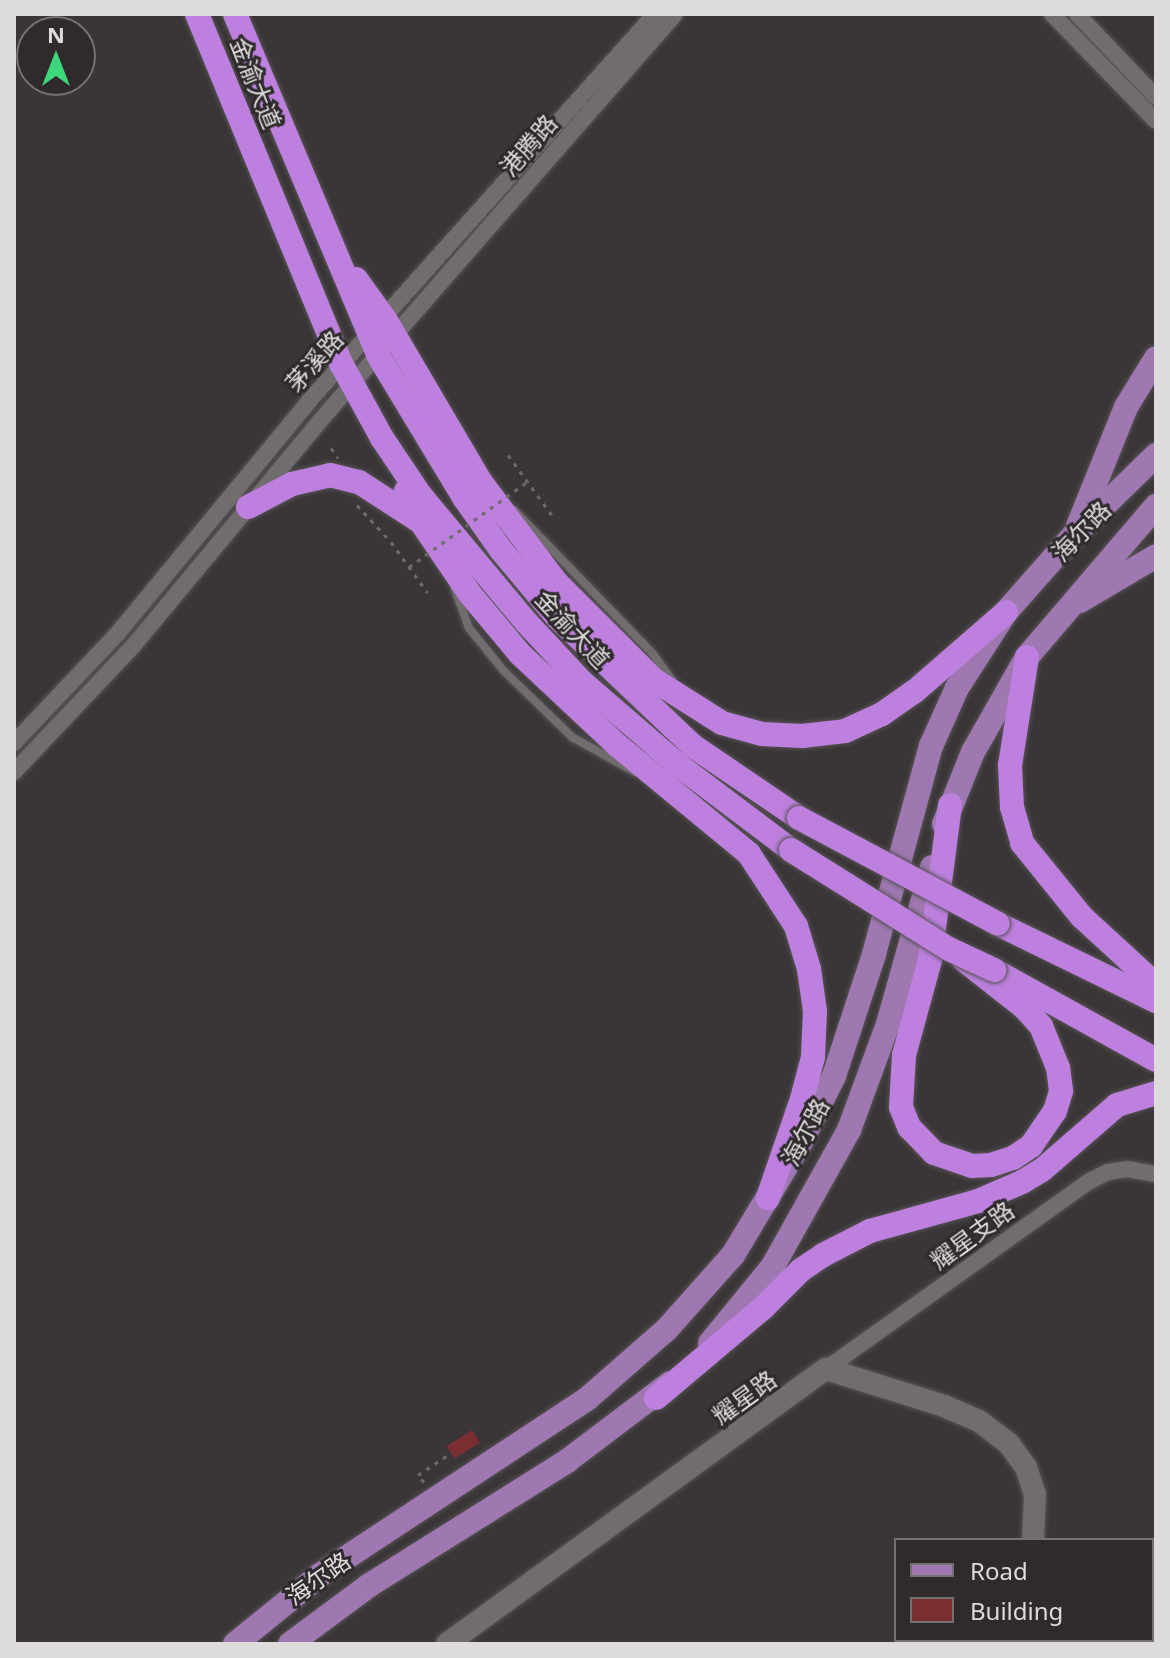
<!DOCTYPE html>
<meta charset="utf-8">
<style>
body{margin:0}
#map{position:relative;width:1170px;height:1658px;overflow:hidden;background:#3a3537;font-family:"Noto Sans","Noto Sans SC",sans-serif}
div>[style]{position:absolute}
.building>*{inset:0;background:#7a2e32;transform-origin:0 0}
.path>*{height:3px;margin-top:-1.5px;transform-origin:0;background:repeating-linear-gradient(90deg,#6e696b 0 4px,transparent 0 10px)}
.roads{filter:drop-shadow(0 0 2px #565254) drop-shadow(0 0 2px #565254)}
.lane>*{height:8px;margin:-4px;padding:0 4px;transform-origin:4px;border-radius:4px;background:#716c6e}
.street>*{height:16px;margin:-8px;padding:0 8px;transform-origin:8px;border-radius:8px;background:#716c6e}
.secondary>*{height:22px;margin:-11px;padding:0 11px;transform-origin:11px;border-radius:11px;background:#716c6e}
.primary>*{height:24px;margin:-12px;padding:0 12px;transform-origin:12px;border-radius:12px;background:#9f78b2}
.highway>*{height:24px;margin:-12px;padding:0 12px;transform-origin:12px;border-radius:12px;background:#be80df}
.path-bridge>*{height:3px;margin-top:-1.5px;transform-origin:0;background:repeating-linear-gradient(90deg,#6e696b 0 4px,transparent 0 10px)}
.bridges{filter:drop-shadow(0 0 2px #565254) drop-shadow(0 0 2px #565254)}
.highway-bridge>*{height:24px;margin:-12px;padding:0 12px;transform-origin:12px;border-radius:12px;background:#be80df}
span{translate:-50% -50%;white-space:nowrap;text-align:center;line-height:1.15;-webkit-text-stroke:6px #2f2b2d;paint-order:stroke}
.street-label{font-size:24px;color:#dedbdc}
.frame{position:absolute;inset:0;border:16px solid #dedbdc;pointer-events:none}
.legend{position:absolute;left:894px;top:1538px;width:260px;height:104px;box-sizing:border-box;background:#2f2b2d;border:2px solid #757173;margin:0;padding:10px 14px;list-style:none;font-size:24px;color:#dedbdc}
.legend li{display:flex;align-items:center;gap:16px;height:40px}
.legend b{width:40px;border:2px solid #757173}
.north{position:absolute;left:16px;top:16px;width:80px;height:80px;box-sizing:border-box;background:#2f2b2d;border:2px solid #757173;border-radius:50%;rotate:0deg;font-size:22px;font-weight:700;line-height:32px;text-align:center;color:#dedbdc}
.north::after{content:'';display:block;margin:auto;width:28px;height:36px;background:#3ed77d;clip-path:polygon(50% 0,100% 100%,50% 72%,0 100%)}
</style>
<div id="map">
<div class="building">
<i style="left:472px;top:1430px;width:15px;height:30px;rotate:58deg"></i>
</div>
<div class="path">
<i style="left:331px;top:448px;width:12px;rotate:55deg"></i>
<i style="left:508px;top:455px;width:78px;rotate:53.9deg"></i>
<i style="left:357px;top:505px;width:50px;rotate:47.4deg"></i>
<i style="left:391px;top:542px;width:62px;rotate:54.2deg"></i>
<i style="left:424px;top:1482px;width:9px;rotate:-131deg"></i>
<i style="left:418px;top:1475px;width:40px;rotate:-34deg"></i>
</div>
<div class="roads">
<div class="lane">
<i style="left:514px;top:510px;width:200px;rotate:46deg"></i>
<i style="left:653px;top:654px;width:34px;rotate:54deg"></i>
<i style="left:454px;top:587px;width:44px;rotate:69.9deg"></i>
<i style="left:469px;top:628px;width:55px;rotate:50.9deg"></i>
<i style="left:504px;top:671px;width:95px;rotate:44.1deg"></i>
<i style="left:572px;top:737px;width:72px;rotate:29.1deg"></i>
</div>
<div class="street">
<i style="left:1052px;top:14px;width:149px;rotate:45.8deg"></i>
<i style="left:1077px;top:14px;width:115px;rotate:46.4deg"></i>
<i style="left:14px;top:743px;width:151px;rotate:-46.6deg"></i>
<i style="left:118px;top:633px;width:301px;rotate:-50.5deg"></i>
<i style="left:309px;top:401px;width:519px;rotate:-48.2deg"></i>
<i style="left:14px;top:772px;width:175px;rotate:-46.6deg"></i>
<i style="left:134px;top:645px;width:290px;rotate:-50.3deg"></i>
<i style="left:319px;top:422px;width:541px;rotate:-48.89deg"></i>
<i style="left:826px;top:1369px;width:324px;rotate:-35.5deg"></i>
<i style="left:1090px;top:1181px;width:20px;rotate:-27deg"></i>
<i style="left:1108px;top:1172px;width:19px;rotate:-9deg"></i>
<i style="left:1127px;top:1169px;width:29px;rotate:10deg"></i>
</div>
<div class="secondary">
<i style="left:447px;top:1644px;width:468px;rotate:-36deg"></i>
<i style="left:826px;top:1369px;width:124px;rotate:17.4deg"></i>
<i style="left:944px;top:1406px;width:38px;rotate:23deg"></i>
<i style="left:979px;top:1421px;width:38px;rotate:37deg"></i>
<i style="left:1009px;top:1444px;width:29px;rotate:54deg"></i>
<i style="left:1026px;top:1467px;width:28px;rotate:72deg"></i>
<i style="left:1035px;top:1494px;width:46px;rotate:92.5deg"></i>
<i style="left:991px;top:1644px;width:4px;rotate:-63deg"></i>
</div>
<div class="primary">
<i style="left:1078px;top:526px;width:128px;rotate:-68deg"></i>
<i style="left:1126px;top:407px;width:57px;rotate:-58.5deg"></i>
<i style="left:1080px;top:601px;width:88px;rotate:-30.6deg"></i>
<i style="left:944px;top:824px;width:78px;rotate:-68.1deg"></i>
<i style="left:973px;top:752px;width:109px;rotate:-60.4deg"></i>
<i style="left:1027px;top:657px;width:199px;rotate:-49.5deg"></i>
<i style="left:710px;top:1343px;width:99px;rotate:-50.7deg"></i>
<i style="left:773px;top:1266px;width:156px;rotate:-60.8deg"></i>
<i style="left:849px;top:1130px;width:113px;rotate:-69.8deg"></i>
<i style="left:888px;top:1024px;width:163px;rotate:-74.3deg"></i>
<i style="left:235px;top:1644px;width:109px;rotate:-39.1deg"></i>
<i style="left:320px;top:1575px;width:320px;rotate:-33.4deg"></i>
<i style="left:587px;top:1399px;width:106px;rotate:-41.2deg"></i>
<i style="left:667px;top:1329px;width:99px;rotate:-48.3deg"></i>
<i style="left:733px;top:1255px;width:134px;rotate:-59deg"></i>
<i style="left:802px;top:1140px;width:72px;rotate:-63.4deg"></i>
<i style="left:834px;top:1076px;width:128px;rotate:-71.8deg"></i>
<i style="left:874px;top:954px;width:216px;rotate:-74.7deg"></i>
<i style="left:931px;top:746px;width:64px;rotate:-65.9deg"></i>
<i style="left:957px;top:688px;width:90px;rotate:-57.2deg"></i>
<i style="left:1006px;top:612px;width:103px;rotate:-48.6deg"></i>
<i style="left:1074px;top:535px;width:115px;rotate:-44.3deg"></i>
<i style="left:290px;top:1644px;width:97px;rotate:-36.6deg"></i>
<i style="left:368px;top:1586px;width:235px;rotate:-32.1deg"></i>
<i style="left:567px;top:1461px;width:129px;rotate:-37.1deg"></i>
</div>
<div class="highway">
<i style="left:197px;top:14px;width:380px;rotate:67.6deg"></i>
<i style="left:342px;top:365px;width:83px;rotate:61.3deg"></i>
<i style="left:382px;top:438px;width:70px;rotate:56.1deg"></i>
<i style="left:421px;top:496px;width:164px;rotate:50.2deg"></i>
<i style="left:526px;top:622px;width:81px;rotate:47deg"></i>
<i style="left:581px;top:681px;width:127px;rotate:40.8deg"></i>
<i style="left:677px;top:764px;width:143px;rotate:37deg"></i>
<i style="left:235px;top:14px;width:370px;rotate:67.2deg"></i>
<i style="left:378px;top:355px;width:168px;rotate:58.9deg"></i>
<i style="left:465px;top:499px;width:62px;rotate:54.8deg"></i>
<i style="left:501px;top:550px;width:87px;rotate:50.1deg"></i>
<i style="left:557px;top:617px;width:187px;rotate:43.5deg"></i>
<i style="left:693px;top:746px;width:128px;rotate:34.2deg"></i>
<i style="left:356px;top:279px;width:49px;rotate:54.1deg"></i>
<i style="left:385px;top:319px;width:188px;rotate:59.6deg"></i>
<i style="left:480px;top:481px;width:126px;rotate:53deg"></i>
<i style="left:556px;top:582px;width:139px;rotate:45deg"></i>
<i style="left:654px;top:680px;width:80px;rotate:32.3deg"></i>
<i style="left:722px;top:723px;width:41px;rotate:15.4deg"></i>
<i style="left:762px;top:734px;width:40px;rotate:2.9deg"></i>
<i style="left:802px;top:736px;width:43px;rotate:-6.6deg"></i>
<i style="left:845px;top:731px;width:41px;rotate:-24.7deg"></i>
<i style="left:882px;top:714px;width:39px;rotate:-35deg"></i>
<i style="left:914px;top:692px;width:122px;rotate:-41deg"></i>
<i style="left:406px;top:491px;width:34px;rotate:64deg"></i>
<i style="left:421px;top:522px;width:87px;rotate:55.8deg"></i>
<i style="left:470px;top:594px;width:78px;rotate:50.2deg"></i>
<i style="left:520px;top:654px;width:133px;rotate:43.2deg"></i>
<i style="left:617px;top:745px;width:171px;rotate:39.5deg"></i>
<i style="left:749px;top:854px;width:86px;rotate:56.9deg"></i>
<i style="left:796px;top:926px;width:45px;rotate:73.2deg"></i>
<i style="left:809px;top:969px;width:42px;rotate:81.9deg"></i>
<i style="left:815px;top:1011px;width:46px;rotate:92.5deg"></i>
<i style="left:813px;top:1057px;width:43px;rotate:104.7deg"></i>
<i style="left:802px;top:1099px;width:105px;rotate:109deg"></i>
<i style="left:248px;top:507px;width:50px;rotate:-27.6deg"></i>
<i style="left:292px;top:484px;width:39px;rotate:-13deg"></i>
<i style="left:330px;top:475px;width:30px;rotate:14deg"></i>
<i style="left:359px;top:482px;width:74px;rotate:32.8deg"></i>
<i style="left:1027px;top:657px;width:109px;rotate:98.9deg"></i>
<i style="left:1010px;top:765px;width:42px;rotate:87.3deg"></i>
<i style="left:1012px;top:807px;width:37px;rotate:74deg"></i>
<i style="left:1022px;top:843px;width:95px;rotate:51deg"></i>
<i style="left:1082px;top:917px;width:100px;rotate:42.6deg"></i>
<i style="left:950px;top:805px;width:156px;rotate:97.4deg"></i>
<i style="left:930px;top:960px;width:98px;rotate:105.3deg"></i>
<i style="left:904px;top:1055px;width:52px;rotate:93.3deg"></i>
<i style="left:901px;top:1107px;width:22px;rotate:68deg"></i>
<i style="left:909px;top:1127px;width:36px;rotate:46deg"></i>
<i style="left:934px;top:1153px;width:40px;rotate:18.9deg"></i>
<i style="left:972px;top:1166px;width:19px;rotate:-3deg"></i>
<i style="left:991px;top:1165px;width:23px;rotate:-18deg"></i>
<i style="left:1013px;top:1158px;width:22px;rotate:-34deg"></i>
<i style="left:1031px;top:1146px;width:42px;rotate:-55.6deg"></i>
<i style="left:1055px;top:1111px;width:21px;rotate:-73deg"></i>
<i style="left:1061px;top:1091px;width:23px;rotate:-97deg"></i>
<i style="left:1058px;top:1068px;width:45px;rotate:-112deg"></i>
<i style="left:1041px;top:1026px;width:24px;rotate:-132deg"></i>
<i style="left:1025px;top:1008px;width:78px;rotate:-141.8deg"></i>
<i style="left:998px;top:924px;width:176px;rotate:26deg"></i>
<i style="left:999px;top:973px;width:179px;rotate:29deg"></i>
<i style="left:656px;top:1398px;width:140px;rotate:-40.1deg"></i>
<i style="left:763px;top:1308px;width:54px;rotate:-45deg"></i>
<i style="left:801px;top:1270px;width:27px;rotate:-34deg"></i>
<i style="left:823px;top:1255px;width:53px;rotate:-27.1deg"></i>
<i style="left:870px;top:1231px;width:112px;rotate:-15.5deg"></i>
<i style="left:978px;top:1201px;width:48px;rotate:-23.4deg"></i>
<i style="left:1022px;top:1182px;width:23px;rotate:-31deg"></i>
<i style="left:1042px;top:1170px;width:99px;rotate:-40.9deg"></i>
<i style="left:1117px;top:1105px;width:41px;rotate:-17.1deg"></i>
</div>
</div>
<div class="path-bridge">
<i style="left:409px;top:567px;width:145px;rotate:-35.8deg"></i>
</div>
<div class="bridges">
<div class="highway-bridge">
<i style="left:799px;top:818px;width:225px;rotate:28deg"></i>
<i style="left:791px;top:850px;width:186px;rotate:32.1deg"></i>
<i style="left:949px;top:949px;width:50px;rotate:25deg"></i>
</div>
</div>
<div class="street-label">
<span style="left:256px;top:83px;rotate:68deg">金渝大道</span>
<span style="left:528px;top:145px;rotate:-49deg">港腾路</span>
<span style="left:314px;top:361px;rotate:-48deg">茅溪路</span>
<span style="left:1081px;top:531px;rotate:-46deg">海尔路</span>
<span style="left:573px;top:629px;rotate:47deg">金渝大道</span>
<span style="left:805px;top:1132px;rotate:-62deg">海尔路</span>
<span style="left:972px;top:1235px;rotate:-36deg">耀星支路</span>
<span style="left:744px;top:1397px;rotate:-36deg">耀星路</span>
<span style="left:318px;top:1578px;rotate:-35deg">海尔路</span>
</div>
<div class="frame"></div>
<ul class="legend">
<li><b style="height:10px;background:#9f78b2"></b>Road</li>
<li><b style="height:22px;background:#7a2e32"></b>Building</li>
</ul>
<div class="north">N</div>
</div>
